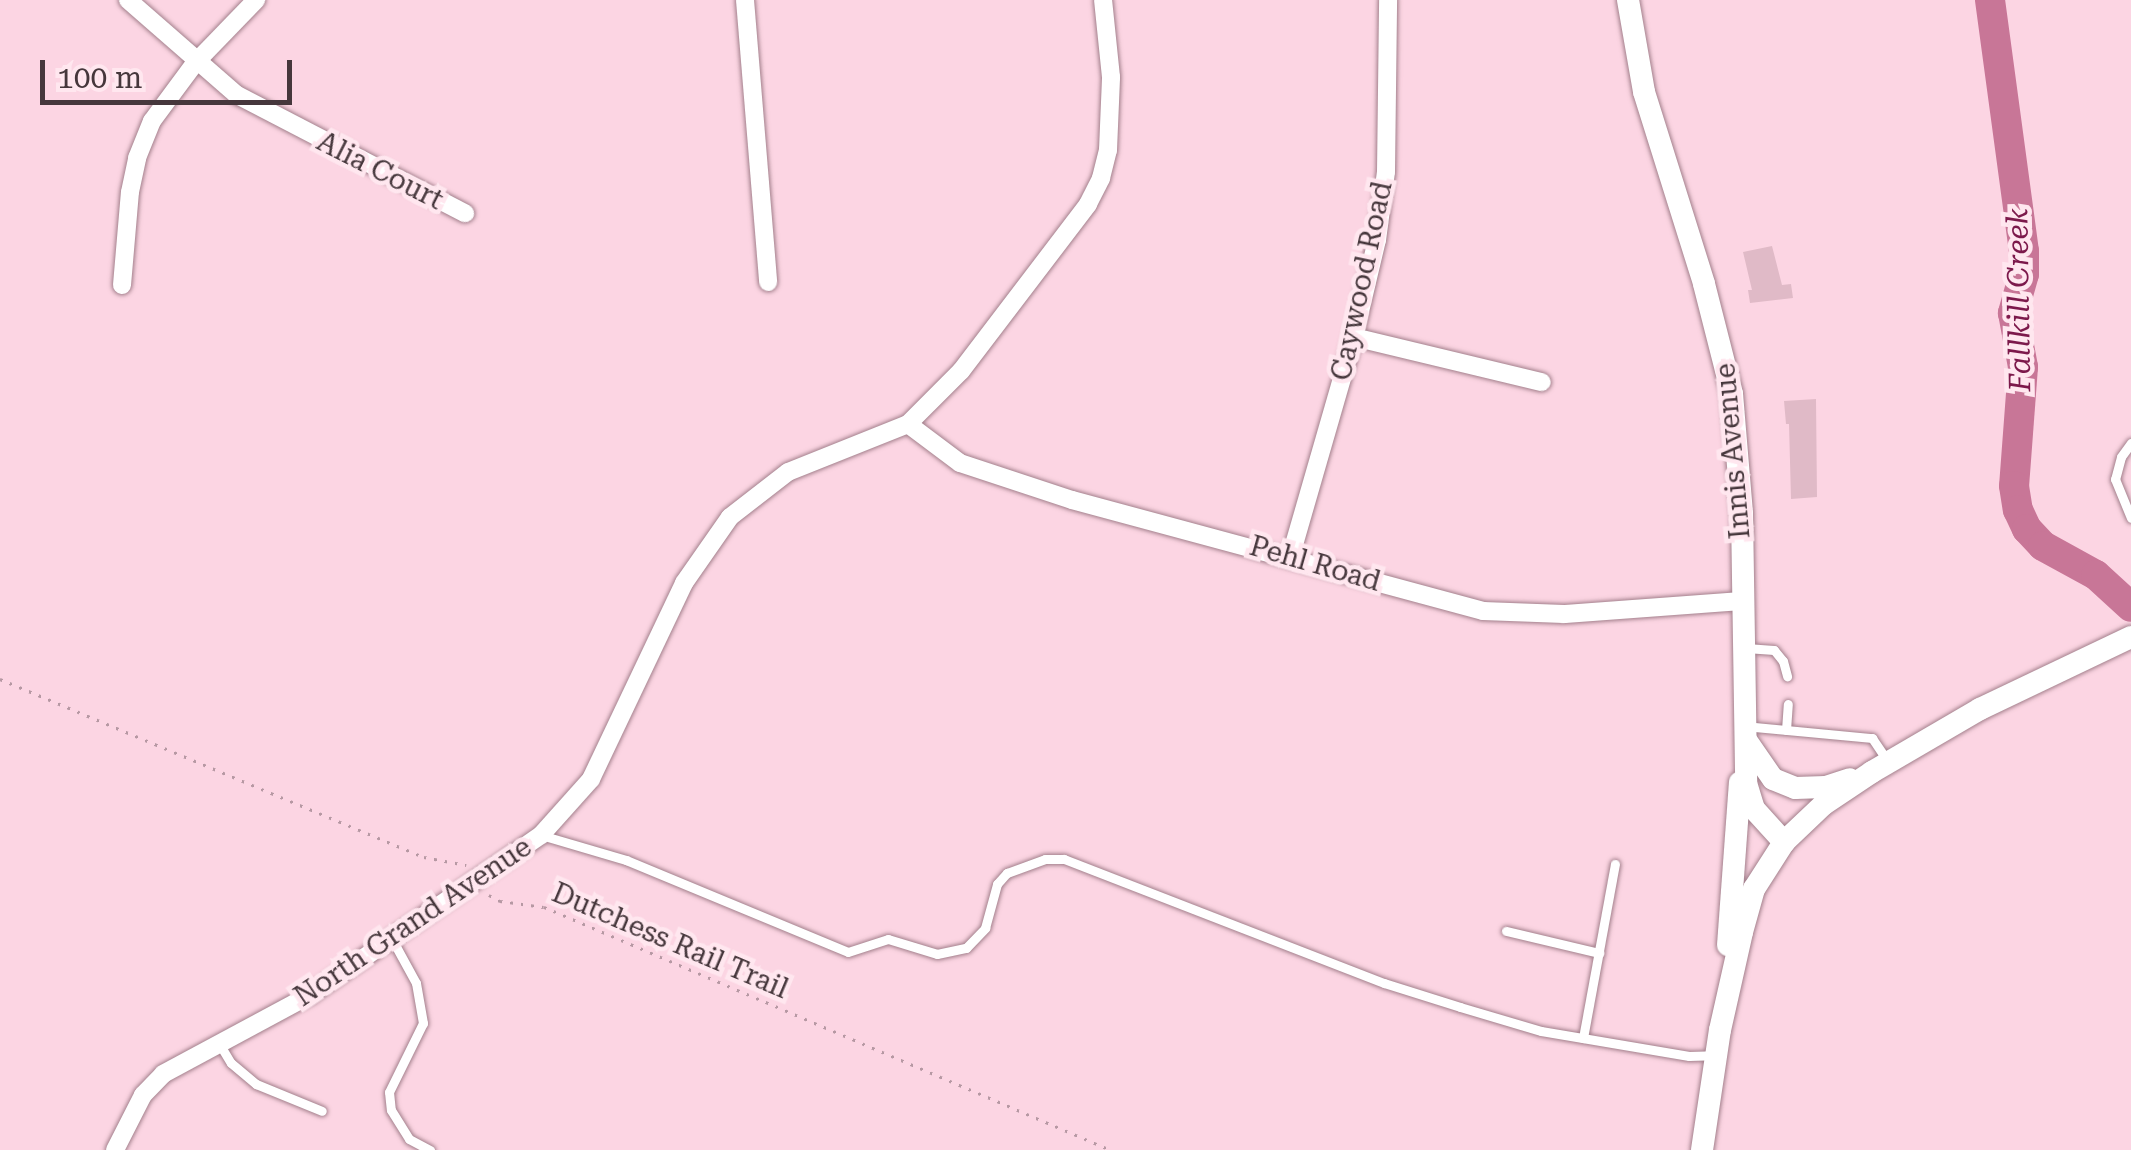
<!DOCTYPE html>
<style>
body{margin:0}
#map{position:relative;width:2131px;height:1150px;overflow:hidden;background:#fcd5e3;font-family:"Roboto Serif",serif}
div>[style]{position:absolute}
.river>*{height:30px;margin:-15px;padding:0 15px;transform-origin:15px;border-radius:15px;background:#c87697}
.building>*{inset:0;background:#e0bac7}
.path>*{height:2.5px;margin-top:-1.25px;transform-origin:0;background:repeating-linear-gradient(90deg,#b698a3 0 2.5px,transparent 0 10.5px)}
.roads{filter:drop-shadow(0 0 2px #a3808c) drop-shadow(0 0 2px #a3808c)}
.lane>*{height:9px;margin:-4.5px;padding:0 4.5px;transform-origin:4.5px;border-radius:4.5px;background:#fff}
.street>*{height:18px;margin:-9px;padding:0 9px;transform-origin:9px;border-radius:9px;background:#fff}
.secondary>*{height:22px;margin:-11px;padding:0 11px;transform-origin:11px;border-radius:11px;background:#fff}
span{translate:-50% -50%;white-space:nowrap;text-align:center;line-height:1.15;-webkit-text-stroke:9px #ffe7ef;paint-order:stroke}
.street-label{font-size:28px;color:#46373c}
.water-label{font-size:30px;color:#7c194b;font-style:italic}
.scale{position:absolute;left:40px;top:60px;width:252px;height:45px;box-sizing:border-box;border:5px solid #46373c;border-top:0;padding-left:12px;font-size:30px;line-height:35px;white-space:nowrap;color:#46373c;-webkit-text-stroke:8px #ffe7ef;paint-order:stroke}
</style>
<div id="map">
<div class="river">
<i style="left:1990px;top:0;width:253px;rotate:82.3deg"></i>
<i style="left:2024px;top:251px;width:23px;rotate:90deg"></i>
<i style="left:2024px;top:274px;width:41px;rotate:105.8deg"></i>
<i style="left:2013px;top:313px;width:55px;rotate:79.5deg"></i>
<i style="left:2023px;top:367px;width:119px;rotate:94.3deg"></i>
<i style="left:2014px;top:486px;width:24px;rotate:81deg"></i>
<i style="left:2018px;top:510px;width:21px;rotate:65deg"></i>
<i style="left:2027px;top:529px;width:23px;rotate:47deg"></i>
<i style="left:2043px;top:546px;width:60px;rotate:28.7deg"></i>
<i style="left:2096px;top:575px;width:47px;rotate:42.4deg"></i>
</div>
<div class="building">
<i style="clip-path:polygon(1772px 246px,1782px 285px,1791px 284px,1793px 298px,1750px 303px,1748px 290px,1752px 290px,1743px 252px)"></i>
<i style="clip-path:polygon(1816px 399px,1817px 497px,1791px 499px,1789px 424px,1786px 424px,1784px 401px)"></i>
</div>
<div class="path">
<i style="left:0;top:679px;width:460px;rotate:22.8deg"></i>
<i style="left:424px;top:857px;width:43px;rotate:10.8deg"></i>
<i style="left:489px;top:895px;width:13px;rotate:29deg"></i>
<i style="left:500px;top:901px;width:44px;rotate:7.8deg"></i>
<i style="left:544px;top:907px;width:617px;rotate:23.2deg"></i>
</div>
<div class="roads">
<div class="lane">
<i style="left:2131px;top:443px;width:17px;rotate:126deg"></i>
<i style="left:2121px;top:457px;width:23px;rotate:105deg"></i>
<i style="left:2115px;top:479px;width:42px;rotate:67.7deg"></i>
<i style="left:1746px;top:648px;width:28px;rotate:4deg"></i>
<i style="left:1774px;top:650px;width:14px;rotate:51deg"></i>
<i style="left:1783px;top:661px;width:16px;rotate:75deg"></i>
<i style="left:1744px;top:726px;width:129px;rotate:5.4deg"></i>
<i style="left:1872px;top:738px;width:27px;rotate:56deg"></i>
<i style="left:1786px;top:730px;width:26px;rotate:-86deg"></i>
<i style="left:541px;top:835px;width:89px;rotate:16.4deg"></i>
<i style="left:626px;top:860px;width:240px;rotate:22.5deg"></i>
<i style="left:848px;top:952px;width:42px;rotate:-18deg"></i>
<i style="left:888px;top:939px;width:51px;rotate:17deg"></i>
<i style="left:937px;top:954px;width:30px;rotate:-12deg"></i>
<i style="left:966px;top:948px;width:28px;rotate:-46deg"></i>
<i style="left:985px;top:928px;width:46px;rotate:-74.7deg"></i>
<i style="left:997px;top:884px;width:15px;rotate:-48deg"></i>
<i style="left:1007px;top:873px;width:40px;rotate:-20.2deg"></i>
<i style="left:1045px;top:859px;width:19px"></i>
<i style="left:1064px;top:859px;width:343px;rotate:21.2deg"></i>
<i style="left:1384px;top:983px;width:80px;rotate:17.5deg"></i>
<i style="left:1460px;top:1007px;width:84px;rotate:16.5deg"></i>
<i style="left:1541px;top:1031px;width:150px;rotate:9.6deg"></i>
<i style="left:1689px;top:1056px;width:24px;rotate:-2deg"></i>
<i style="left:1506px;top:931px;width:96px;rotate:13.3deg"></i>
<i style="left:393px;top:941px;width:48px;rotate:61.3deg"></i>
<i style="left:416px;top:983px;width:41px;rotate:80.1deg"></i>
<i style="left:423px;top:1023px;width:77px;rotate:116.2deg"></i>
<i style="left:389px;top:1092px;width:18px;rotate:84deg"></i>
<i style="left:391px;top:1110px;width:34px;rotate:58deg"></i>
<i style="left:409px;top:1139px;width:24px;rotate:28deg"></i>
<i style="left:1583px;top:1038px;width:177px;rotate:-79.6deg"></i>
<i style="left:220px;top:1045px;width:21px;rotate:59deg"></i>
<i style="left:231px;top:1063px;width:33px;rotate:40deg"></i>
<i style="left:256px;top:1084px;width:71px;rotate:22.2deg"></i>
</div>
<div class="street">
<i style="left:128px;top:0;width:145px;rotate:41.1deg"></i>
<i style="left:237px;top:95px;width:257px;rotate:27.4deg"></i>
<i style="left:745px;top:0;width:283px;rotate:85.3deg"></i>
<i style="left:122px;top:285px;width:93px;rotate:-85.1deg"></i>
<i style="left:130px;top:192px;width:35px;rotate:-78deg"></i>
<i style="left:137px;top:158px;width:40px;rotate:-68deg"></i>
<i style="left:152px;top:121px;width:72px;rotate:-53.4deg"></i>
<i style="left:195px;top:63px;width:88px;rotate:-45.9deg"></i>
<i style="left:1354px;top:337px;width:193px;rotate:13.5deg"></i>
<i style="left:908px;top:424px;width:65px;rotate:36.9deg"></i>
<i style="left:960px;top:463px;width:118px;rotate:18.3deg"></i>
<i style="left:1072px;top:500px;width:426px;rotate:15.1deg"></i>
<i style="left:1483px;top:611px;width:81px;rotate:2.1deg"></i>
<i style="left:1564px;top:614px;width:179px;rotate:-4.2deg"></i>
<i style="left:1291px;top:555px;width:227px;rotate:-73.9deg"></i>
<i style="left:1354px;top:337px;width:100px;rotate:-76.7deg"></i>
<i style="left:1377px;top:240px;width:69px;rotate:-82.5deg"></i>
<i style="left:1386px;top:172px;width:172px;rotate:-89.3deg"></i>
<i style="left:115px;top:1150px;width:62px;rotate:-63deg"></i>
<i style="left:143px;top:1095px;width:29px;rotate:-46deg"></i>
<i style="left:163px;top:1074px;width:167px;rotate:-28.3deg"></i>
<i style="left:310px;top:995px;width:281px;rotate:-34.7deg"></i>
<i style="left:541px;top:835px;width:75px;rotate:-48.2deg"></i>
<i style="left:591px;top:779px;width:217px;rotate:-64.6deg"></i>
<i style="left:684px;top:583px;width:80px;rotate:-55.1deg"></i>
<i style="left:730px;top:517px;width:73px;rotate:-37.8deg"></i>
<i style="left:788px;top:472px;width:129px;rotate:-21.8deg"></i>
<i style="left:908px;top:424px;width:75px;rotate:-45deg"></i>
<i style="left:961px;top:371px;width:210px;rotate:-52.7deg"></i>
<i style="left:1088px;top:204px;width:29px;rotate:-63deg"></i>
<i style="left:1101px;top:178px;width:29px;rotate:-76deg"></i>
<i style="left:1108px;top:150px;width:73px;rotate:-87.6deg"></i>
<i style="left:1111px;top:77px;width:77px;rotate:-95.9deg"></i>
</div>
<div class="secondary">
<i style="left:1628px;top:0;width:93px;rotate:80.1deg"></i>
<i style="left:1644px;top:92px;width:201px;rotate:72.6deg"></i>
<i style="left:1704px;top:284px;width:114px;rotate:75.7deg"></i>
<i style="left:1732px;top:394px;width:120px;rotate:85.2deg"></i>
<i style="left:1742px;top:514px;width:269px;rotate:89.1deg"></i>
<i style="left:1746px;top:783px;width:27px;rotate:73deg"></i>
<i style="left:1754px;top:809px;width:45px;rotate:47.7deg"></i>
<i style="left:1746px;top:740px;width:47px;rotate:55.3deg"></i>
<i style="left:1773px;top:779px;width:24px;rotate:22deg"></i>
<i style="left:1795px;top:788px;width:31px;rotate:-2deg"></i>
<i style="left:1826px;top:787px;width:25px;rotate:-18deg"></i>
<i style="left:1728px;top:945px;width:163px;rotate:-85.8deg"></i>
<i style="left:1702px;top:1150px;width:121px;rotate:-81.5deg"></i>
<i style="left:1720px;top:1030px;width:100px;rotate:-77.3deg"></i>
<i style="left:1742px;top:932px;width:45px;rotate:-74.4deg"></i>
<i style="left:1754px;top:889px;width:56px;rotate:-57.4deg"></i>
<i style="left:1784px;top:842px;width:55px;rotate:-43.5deg"></i>
<i style="left:1824px;top:804px;width:58px;rotate:-33.7deg"></i>
<i style="left:1872px;top:772px;width:125px;rotate:-30.3deg"></i>
<i style="left:1980px;top:709px;width:167px;rotate:-25.5deg"></i>
</div>
</div>
<div class="street-label">
<span style="left:380px;top:171px;rotate:27deg">Alia Court</span>
<span style="left:1362px;top:281px;rotate:-78deg">Caywood Road</span>
<span style="left:1733px;top:451px;rotate:-95deg">Innis Avenue</span>
<span style="left:1315px;top:564px;rotate:16deg">Pehl Road</span>
<span style="left:413px;top:922px;rotate:-34deg">North Grand Avenue</span>
<span style="left:670px;top:941px;rotate:23deg">Dutchess Rail Trail</span>
</div>
<div class="water-label">
<span style="left:2019px;top:300px;rotate:-91deg">Fallkill Creek</span>
</div>
<div class="scale">100 m</div>
</div>
